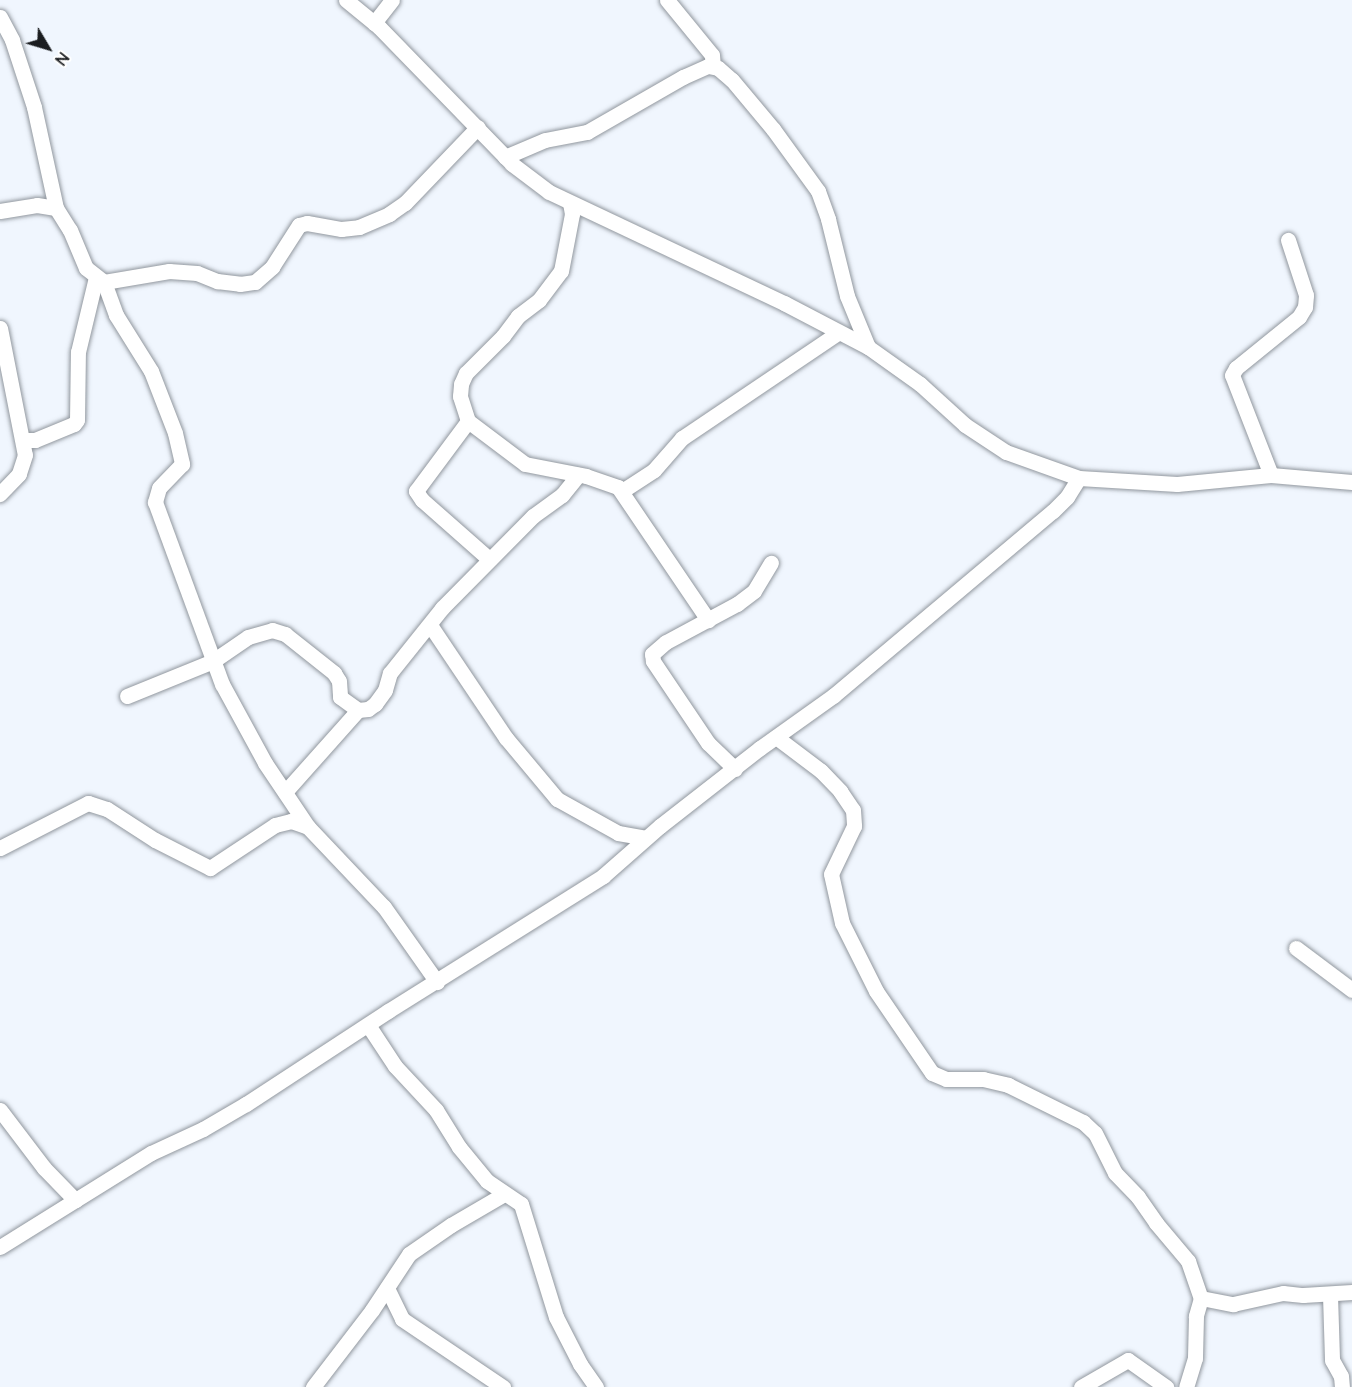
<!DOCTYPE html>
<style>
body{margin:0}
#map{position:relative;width:1352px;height:1387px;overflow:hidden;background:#f0f6fe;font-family:Quicksand,sans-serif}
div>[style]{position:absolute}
.roads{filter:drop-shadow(0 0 2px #91979e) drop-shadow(0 0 2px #91979e)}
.street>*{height:15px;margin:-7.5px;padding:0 7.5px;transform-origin:7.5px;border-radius:7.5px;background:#fff}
span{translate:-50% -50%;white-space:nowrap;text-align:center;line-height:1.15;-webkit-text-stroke:5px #fff;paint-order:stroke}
.north{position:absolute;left:18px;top:18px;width:60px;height:60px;-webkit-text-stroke:4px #fff;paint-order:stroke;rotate:128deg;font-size:16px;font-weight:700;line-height:24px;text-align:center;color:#1b1d20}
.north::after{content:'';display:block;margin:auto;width:21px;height:27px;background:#1b1d20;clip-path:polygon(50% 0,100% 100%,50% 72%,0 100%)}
</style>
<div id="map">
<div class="roads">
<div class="street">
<i style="left:346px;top:0;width:43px;rotate:39.3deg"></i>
<i style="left:379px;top:27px;width:191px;rotate:45.8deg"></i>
<i style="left:512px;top:164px;width:46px;rotate:37.1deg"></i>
<i style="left:549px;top:192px;width:260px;rotate:25.3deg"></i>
<i style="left:784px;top:303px;width:95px;rotate:27.6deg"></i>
<i style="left:868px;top:347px;width:64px;rotate:35.4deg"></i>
<i style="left:920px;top:384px;width:61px;rotate:42.3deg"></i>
<i style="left:965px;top:425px;width:49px;rotate:33.4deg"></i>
<i style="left:1006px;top:452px;width:77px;rotate:19.6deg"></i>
<i style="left:1079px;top:478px;width:98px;rotate:3.5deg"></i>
<i style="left:1177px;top:484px;width:94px;rotate:-5.5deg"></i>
<i style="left:1271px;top:475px;width:81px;rotate:4.9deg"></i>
<i style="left:667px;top:0;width:71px;rotate:50.7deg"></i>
<i style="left:712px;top:55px;width:11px;rotate:85deg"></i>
<i style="left:0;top:17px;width:26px;rotate:62deg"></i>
<i style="left:12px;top:40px;width:71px;rotate:71.8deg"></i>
<i style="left:34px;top:107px;width:103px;rotate:77.7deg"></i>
<i style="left:56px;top:208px;width:26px;rotate:58deg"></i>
<i style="left:70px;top:230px;width:41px;rotate:67.2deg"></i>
<i style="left:86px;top:268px;width:23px;rotate:38deg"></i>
<i style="left:104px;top:282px;width:66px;rotate:-9.6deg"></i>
<i style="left:169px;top:271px;width:28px;rotate:4deg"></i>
<i style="left:197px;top:273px;width:22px;rotate:22deg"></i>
<i style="left:217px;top:281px;width:23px;rotate:7deg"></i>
<i style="left:240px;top:284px;width:15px;rotate:-8deg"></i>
<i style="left:255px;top:282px;width:23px;rotate:-41deg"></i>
<i style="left:272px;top:267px;width:50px;rotate:-57.3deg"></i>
<i style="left:299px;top:225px;width:8px;rotate:-14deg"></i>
<i style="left:307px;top:223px;width:35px;rotate:10deg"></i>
<i style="left:341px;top:229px;width:18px;rotate:-6deg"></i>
<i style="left:359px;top:227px;width:33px;rotate:-23deg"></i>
<i style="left:389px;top:214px;width:19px;rotate:-35deg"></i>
<i style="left:405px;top:203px;width:105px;rotate:-46.2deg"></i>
<i style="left:374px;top:23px;width:29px;rotate:-52deg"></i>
<i style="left:505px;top:157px;width:43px;rotate:-23deg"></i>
<i style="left:545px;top:140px;width:43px;rotate:-10.8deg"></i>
<i style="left:587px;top:132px;width:111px;rotate:-29.8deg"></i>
<i style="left:683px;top:77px;width:27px;rotate:-24deg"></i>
<i style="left:708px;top:66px;width:10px;rotate:11deg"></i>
<i style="left:718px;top:68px;width:18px;rotate:41deg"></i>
<i style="left:732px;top:80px;width:64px;rotate:50.1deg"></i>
<i style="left:773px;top:129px;width:77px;rotate:54deg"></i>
<i style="left:818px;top:191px;width:30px;rotate:70deg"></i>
<i style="left:828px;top:219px;width:79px;rotate:76.1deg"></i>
<i style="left:847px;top:296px;width:55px;rotate:67.6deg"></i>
<i style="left:0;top:211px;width:37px;rotate:-9deg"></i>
<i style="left:37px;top:205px;width:19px;rotate:9deg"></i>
<i style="left:104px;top:282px;width:35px;rotate:70deg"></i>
<i style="left:116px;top:315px;width:66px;rotate:58deg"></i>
<i style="left:151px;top:371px;width:66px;rotate:68.8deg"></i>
<i style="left:175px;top:433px;width:32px;rotate:77deg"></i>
<i style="left:182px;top:464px;width:33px;rotate:134deg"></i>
<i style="left:159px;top:488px;width:15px;rotate:106deg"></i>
<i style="left:155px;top:502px;width:194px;rotate:69.8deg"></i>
<i style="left:222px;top:684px;width:90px;rotate:61.4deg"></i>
<i style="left:265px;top:763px;width:77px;rotate:56.1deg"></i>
<i style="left:308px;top:827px;width:110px;rotate:46.5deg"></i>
<i style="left:384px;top:907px;width:92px;rotate:54.8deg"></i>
<i style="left:0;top:328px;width:129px;rotate:78.9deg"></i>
<i style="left:25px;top:455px;width:20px;rotate:108deg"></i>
<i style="left:19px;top:474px;width:28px;rotate:134deg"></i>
<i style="left:468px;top:421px;width:71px;rotate:37deg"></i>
<i style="left:525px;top:464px;width:62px;rotate:11.1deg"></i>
<i style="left:586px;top:476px;width:34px;rotate:19deg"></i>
<i style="left:618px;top:487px;width:161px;rotate:55.9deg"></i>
<i style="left:24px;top:440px;width:11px"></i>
<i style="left:35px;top:440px;width:42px;rotate:-22.3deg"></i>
<i style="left:74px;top:424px;width:5px;rotate:-53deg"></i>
<i style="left:77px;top:420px;width:68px;rotate:-89.2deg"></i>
<i style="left:78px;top:352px;width:77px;rotate:-76.5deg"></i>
<i style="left:1271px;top:475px;width:107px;rotate:-111.3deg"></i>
<i style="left:1232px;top:375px;width:8px;rotate:-60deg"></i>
<i style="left:1236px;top:368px;width:81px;rotate:-39deg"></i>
<i style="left:1299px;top:317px;width:12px;rotate:-59deg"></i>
<i style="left:1305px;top:307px;width:12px;rotate:-85deg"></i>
<i style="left:1306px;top:295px;width:58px;rotate:-108.1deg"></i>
<i style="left:622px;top:491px;width:38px;rotate:-33deg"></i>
<i style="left:654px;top:470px;width:43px;rotate:-48.8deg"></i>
<i style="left:682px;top:438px;width:189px;rotate:-34deg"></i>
<i style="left:489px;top:559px;width:89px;rotate:-138.6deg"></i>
<i style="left:422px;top:500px;width:11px;rotate:-124deg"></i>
<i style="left:416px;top:491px;width:87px;rotate:-53.4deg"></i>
<i style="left:468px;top:421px;width:26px;rotate:-108deg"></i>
<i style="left:460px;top:396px;width:12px;rotate:-85deg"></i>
<i style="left:461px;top:384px;width:12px;rotate:-66deg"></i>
<i style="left:466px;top:373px;width:52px;rotate:-45deg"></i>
<i style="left:503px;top:336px;width:25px;rotate:-53deg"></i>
<i style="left:518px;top:316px;width:26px;rotate:-37deg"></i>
<i style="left:539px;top:300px;width:36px;rotate:-53deg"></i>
<i style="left:561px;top:271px;width:58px;rotate:-79.1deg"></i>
<i style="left:572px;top:214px;width:11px;rotate:-100deg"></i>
<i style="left:430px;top:625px;width:136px;rotate:56.1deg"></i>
<i style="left:506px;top:738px;width:80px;rotate:50.1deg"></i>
<i style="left:557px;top:799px;width:70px;rotate:29.1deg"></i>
<i style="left:618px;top:833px;width:27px;rotate:10deg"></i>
<i style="left:127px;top:696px;width:93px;rotate:-22.1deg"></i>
<i style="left:213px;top:661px;width:42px;rotate:-34.4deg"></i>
<i style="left:248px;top:637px;width:25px;rotate:-16deg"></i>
<i style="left:272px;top:630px;width:14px;rotate:17deg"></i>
<i style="left:285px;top:634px;width:63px;rotate:38.5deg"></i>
<i style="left:334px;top:673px;width:9px;rotate:58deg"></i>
<i style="left:339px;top:681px;width:16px;rotate:86deg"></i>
<i style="left:340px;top:697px;width:22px;rotate:36deg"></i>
<i style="left:776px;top:737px;width:56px;rotate:37.1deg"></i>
<i style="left:821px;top:771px;width:28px;rotate:46deg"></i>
<i style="left:840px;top:791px;width:23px;rotate:56deg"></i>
<i style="left:853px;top:810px;width:16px;rotate:86deg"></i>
<i style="left:854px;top:826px;width:53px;rotate:115.6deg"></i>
<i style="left:831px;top:874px;width:50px;rotate:77.3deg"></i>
<i style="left:842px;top:923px;width:76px;rotate:63.4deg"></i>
<i style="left:876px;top:991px;width:99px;rotate:55.7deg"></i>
<i style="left:932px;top:1073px;width:15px;rotate:23deg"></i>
<i style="left:946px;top:1079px;width:37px"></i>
<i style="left:983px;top:1079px;width:26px;rotate:13deg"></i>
<i style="left:1008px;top:1085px;width:84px;rotate:26.3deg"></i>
<i style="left:1083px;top:1122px;width:16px;rotate:43deg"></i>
<i style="left:1095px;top:1133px;width:45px;rotate:63.4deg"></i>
<i style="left:1115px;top:1173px;width:33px;rotate:46deg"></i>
<i style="left:1138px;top:1197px;width:32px;rotate:55deg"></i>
<i style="left:1156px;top:1223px;width:50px;rotate:49.9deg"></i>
<i style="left:1188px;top:1261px;width:39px;rotate:71deg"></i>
<i style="left:1201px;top:1298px;width:19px;rotate:106deg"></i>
<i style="left:1196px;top:1316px;width:42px;rotate:91.4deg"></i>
<i style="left:1195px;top:1358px;width:30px;rotate:107deg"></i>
<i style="left:735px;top:769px;width:37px;rotate:-136deg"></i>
<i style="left:708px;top:743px;width:99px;rotate:-123.9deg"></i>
<i style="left:653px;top:661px;width:7px;rotate:-98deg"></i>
<i style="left:652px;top:654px;width:18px;rotate:-41deg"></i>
<i style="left:666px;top:642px;width:81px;rotate:-28.2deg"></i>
<i style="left:737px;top:604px;width:21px;rotate:-37deg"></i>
<i style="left:754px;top:591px;width:33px;rotate:-59deg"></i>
<i style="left:285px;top:792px;width:110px;rotate:-48.3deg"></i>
<i style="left:358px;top:710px;width:10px;rotate:-6deg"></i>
<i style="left:368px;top:709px;width:9px;rotate:-36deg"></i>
<i style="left:375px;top:704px;width:17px;rotate:-54deg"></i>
<i style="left:385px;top:690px;width:18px;rotate:-74deg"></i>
<i style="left:390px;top:673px;width:83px;rotate:-51.3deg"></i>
<i style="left:442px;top:608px;width:129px;rotate:-45.3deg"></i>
<i style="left:533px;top:516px;width:36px;rotate:-36deg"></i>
<i style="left:562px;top:495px;width:26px;rotate:-51deg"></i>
<i style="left:0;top:848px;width:99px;rotate:-27.1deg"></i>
<i style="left:88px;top:803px;width:20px;rotate:18deg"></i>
<i style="left:107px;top:809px;width:57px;rotate:32.9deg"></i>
<i style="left:155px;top:840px;width:62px;rotate:27deg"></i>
<i style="left:210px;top:868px;width:78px;rotate:-33.5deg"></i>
<i style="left:275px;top:825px;width:16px;rotate:-14deg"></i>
<i style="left:291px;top:821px;width:18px;rotate:19deg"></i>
<i style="left:1296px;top:948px;width:70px;rotate:36.9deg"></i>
<i style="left:368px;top:1025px;width:49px;rotate:56.6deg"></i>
<i style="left:395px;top:1066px;width:60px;rotate:47deg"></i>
<i style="left:436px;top:1110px;width:44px;rotate:58.1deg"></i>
<i style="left:459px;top:1147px;width:44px;rotate:50.5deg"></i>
<i style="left:487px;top:1181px;width:41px;rotate:34.1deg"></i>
<i style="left:521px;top:1204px;width:118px;rotate:72.8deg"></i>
<i style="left:556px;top:1317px;width:53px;rotate:62.9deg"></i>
<i style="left:580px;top:1364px;width:28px;rotate:55deg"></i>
<i style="left:0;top:1110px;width:73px;rotate:52.8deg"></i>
<i style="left:44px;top:1168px;width:45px;rotate:45.9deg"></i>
<i style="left:0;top:1247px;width:178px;rotate:-31.9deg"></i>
<i style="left:151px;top:1153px;width:57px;rotate:-24.8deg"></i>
<i style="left:203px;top:1129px;width:50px;rotate:-30.2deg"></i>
<i style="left:246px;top:1104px;width:170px;rotate:-33.2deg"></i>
<i style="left:388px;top:1011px;width:254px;rotate:-32.1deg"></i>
<i style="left:603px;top:876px;width:76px;rotate:-41.3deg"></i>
<i style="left:660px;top:826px;width:127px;rotate:-38deg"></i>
<i style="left:760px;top:748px;width:90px;rotate:-35.5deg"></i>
<i style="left:833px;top:696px;width:287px;rotate:-40.1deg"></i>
<i style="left:1053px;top:511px;width:20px;rotate:-45deg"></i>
<i style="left:1067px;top:497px;width:22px;rotate:-58deg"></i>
<i style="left:387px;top:1288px;width:34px;rotate:64deg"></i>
<i style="left:402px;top:1319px;width:122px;rotate:34deg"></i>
<i style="left:1330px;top:1295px;width:65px;rotate:88.2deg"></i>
<i style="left:1332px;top:1360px;width:18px;rotate:61deg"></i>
<i style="left:1341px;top:1376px;width:11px;rotate:85deg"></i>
<i style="left:1201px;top:1298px;width:33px;rotate:11deg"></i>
<i style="left:1233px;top:1304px;width:51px;rotate:-12.4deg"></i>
<i style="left:1283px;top:1293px;width:20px;rotate:6deg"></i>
<i style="left:1303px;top:1295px;width:49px;rotate:-3.5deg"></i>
<i style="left:313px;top:1387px;width:97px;rotate:-52.5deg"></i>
<i style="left:372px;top:1310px;width:67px;rotate:-56.5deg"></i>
<i style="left:409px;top:1254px;width:51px;rotate:-34.6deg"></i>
<i style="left:451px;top:1225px;width:61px;rotate:-30.3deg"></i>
<i style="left:1081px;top:1387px;width:54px;rotate:-29.9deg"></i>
<i style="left:1128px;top:1360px;width:47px;rotate:35.4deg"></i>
</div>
</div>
<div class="north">N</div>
</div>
